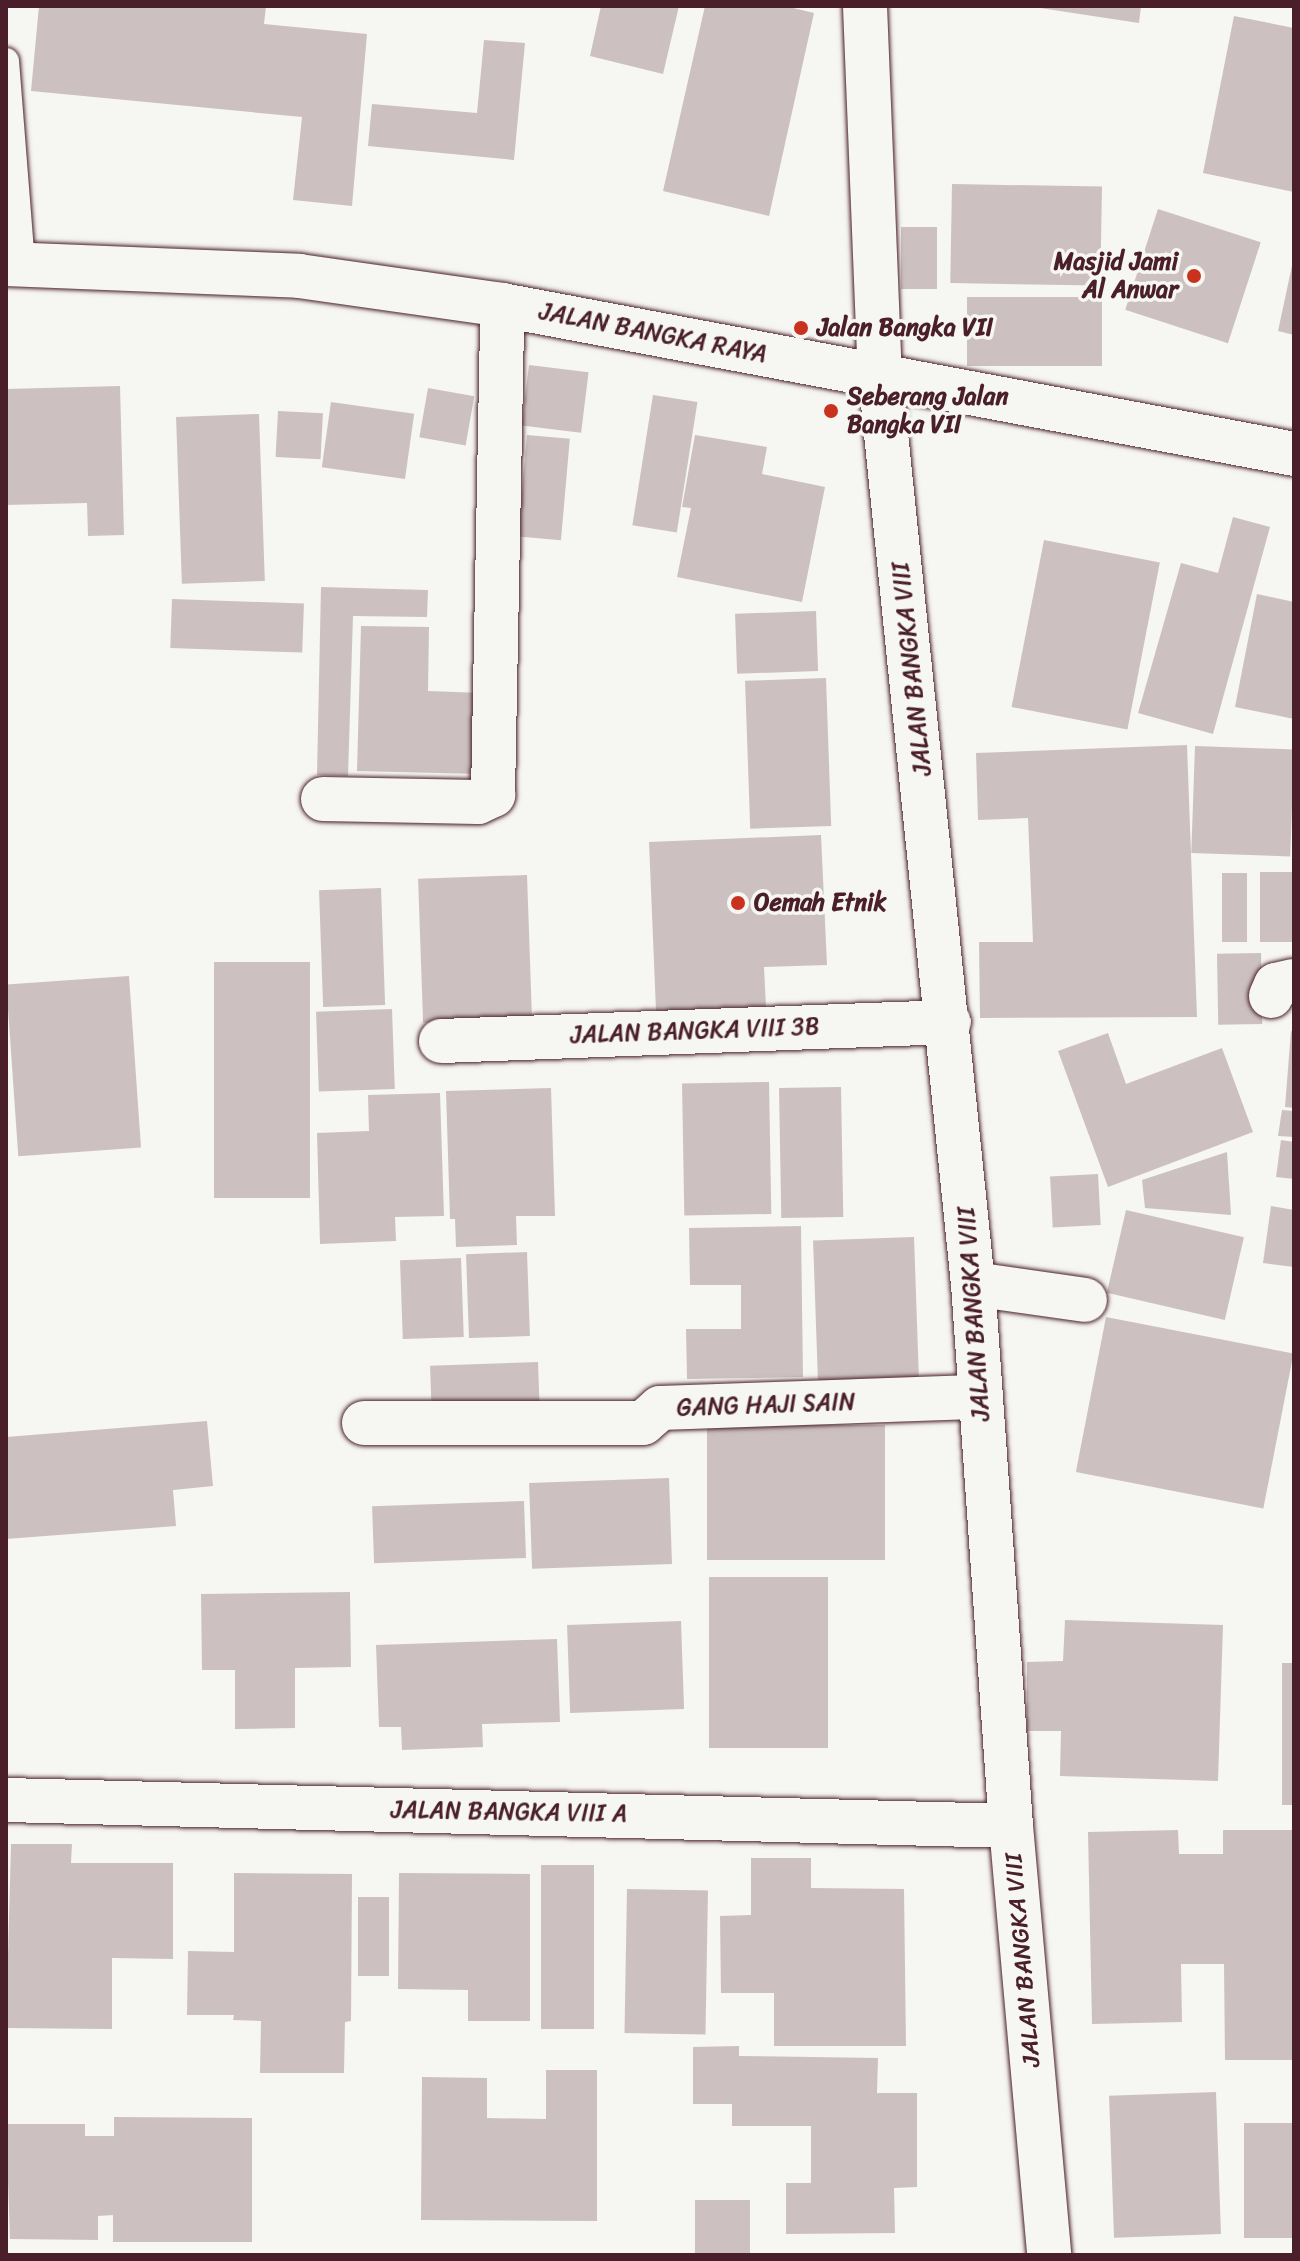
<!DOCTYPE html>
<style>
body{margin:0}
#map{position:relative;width:1300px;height:2261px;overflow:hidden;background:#f6f6f2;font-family:Sriracha,sans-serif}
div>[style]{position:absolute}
.building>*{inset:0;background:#ccc1c0;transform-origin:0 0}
.roads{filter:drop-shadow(0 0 2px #4a1f2b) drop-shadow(0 0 2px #4a1f2b)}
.lane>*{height:26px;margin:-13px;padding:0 13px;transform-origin:13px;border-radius:13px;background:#f6f6f2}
.street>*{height:44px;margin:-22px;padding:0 22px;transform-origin:22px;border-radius:22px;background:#f6f6f2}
.secondary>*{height:44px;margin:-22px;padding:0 22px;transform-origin:22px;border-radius:22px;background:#f6f6f2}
.dots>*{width:22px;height:22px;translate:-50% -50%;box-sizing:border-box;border:4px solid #f6f6f2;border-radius:50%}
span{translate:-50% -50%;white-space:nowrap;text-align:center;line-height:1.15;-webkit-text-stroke:7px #f6f6f2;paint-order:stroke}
.poi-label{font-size:24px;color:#4a1f2b;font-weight:700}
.right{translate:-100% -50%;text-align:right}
.left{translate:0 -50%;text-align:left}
.street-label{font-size:24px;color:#4a1f2b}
.frame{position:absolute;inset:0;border:8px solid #4a1f2b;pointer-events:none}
</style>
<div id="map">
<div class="building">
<i style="clip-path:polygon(39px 6px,266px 6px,264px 24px,367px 34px,352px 206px,293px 200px,302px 117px,31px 91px)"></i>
<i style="clip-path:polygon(601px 6px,679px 6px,663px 74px,590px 56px)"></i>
<i style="clip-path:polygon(705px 6px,785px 6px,814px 13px,769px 216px,663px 191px)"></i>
<i style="clip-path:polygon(1027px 6px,1141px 6px,1139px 23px)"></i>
<i style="clip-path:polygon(1234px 16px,1294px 28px,1294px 192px,1203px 173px)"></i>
<i style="clip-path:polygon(484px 40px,525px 43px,514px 160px,368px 146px,372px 104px,477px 113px)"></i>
<i style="left:952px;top:184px;width:150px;height:99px;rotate:1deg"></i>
<i style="left:1158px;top:209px;width:108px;height:106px;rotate:18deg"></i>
<i style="left:901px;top:227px;width:36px;height:62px"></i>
<i style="clip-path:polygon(1293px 261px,1294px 261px,1294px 335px,1278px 331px)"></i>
<i style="left:967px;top:297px;width:135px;height:69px"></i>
<i style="left:529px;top:365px;width:60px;height:61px;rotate:7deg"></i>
<i style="clip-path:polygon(120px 386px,124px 535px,88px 536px,87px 503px,6px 505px,6px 389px)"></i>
<i style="left:428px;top:388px;width:47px;height:50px;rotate:10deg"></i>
<i style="left:653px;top:395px;width:45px;height:132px;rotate:9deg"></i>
<i style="left:331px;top:402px;width:84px;height:66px;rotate:8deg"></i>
<i style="left:278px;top:411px;width:45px;height:46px;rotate:3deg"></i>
<i style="left:259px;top:414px;width:167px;height:83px;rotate:88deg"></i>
<i style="left:527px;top:435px;width:43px;height:102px;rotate:5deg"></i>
<i style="clip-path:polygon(695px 435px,767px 447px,762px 474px,825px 487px,802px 602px,677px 577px,691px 508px,682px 507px)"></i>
<i style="clip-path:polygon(1233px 517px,1270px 527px,1213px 734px,1138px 713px,1181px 563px,1218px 573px)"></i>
<i style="left:1044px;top:540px;width:118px;height:170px;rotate:11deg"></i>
<i style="clip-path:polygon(321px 587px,428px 590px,427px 617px,353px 616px,348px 776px,317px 775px)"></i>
<i style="clip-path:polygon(1257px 594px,1294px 602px,1294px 719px,1235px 707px)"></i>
<i style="left:172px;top:599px;width:132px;height:49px;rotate:2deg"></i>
<i style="left:816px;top:611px;width:60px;height:81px;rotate:88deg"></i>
<i style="clip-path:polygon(361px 626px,429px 627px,428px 691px,482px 693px,480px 774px,357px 771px)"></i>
<i style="left:826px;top:678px;width:148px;height:81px;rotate:88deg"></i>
<i style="clip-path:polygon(1187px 745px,1197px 1017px,980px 1018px,979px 942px,1033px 942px,1028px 818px,978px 820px,976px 753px)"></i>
<i style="left:1195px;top:746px;width:99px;height:107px;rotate:2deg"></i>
<i style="clip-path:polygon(821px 835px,827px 965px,764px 967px,766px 1007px,656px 1011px,649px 842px)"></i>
<i style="left:1294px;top:872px;width:70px;height:34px;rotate:90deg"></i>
<i style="left:1247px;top:873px;width:69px;height:25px;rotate:90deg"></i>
<i style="left:527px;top:875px;width:144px;height:109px;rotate:88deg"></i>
<i style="left:381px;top:888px;width:117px;height:62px;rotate:88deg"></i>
<i style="left:1261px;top:953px;width:71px;height:44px;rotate:89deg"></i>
<i style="left:214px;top:962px;width:96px;height:236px"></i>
<i style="left:129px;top:976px;width:172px;height:123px;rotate:86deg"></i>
<i style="left:392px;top:1009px;width:80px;height:76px;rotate:88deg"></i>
<i style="clip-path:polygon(1291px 1031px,1294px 1032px,1294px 1108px,1285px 1107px)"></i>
<i style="clip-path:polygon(1108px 1033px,1126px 1084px,1222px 1048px,1253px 1132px,1108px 1187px,1058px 1051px)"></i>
<i style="left:769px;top:1082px;width:132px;height:87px;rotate:89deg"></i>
<i style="left:841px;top:1087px;width:130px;height:62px;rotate:89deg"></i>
<i style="clip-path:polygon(551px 1088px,555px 1216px,516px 1216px,517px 1245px,456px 1247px,455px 1219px,450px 1219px,446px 1091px)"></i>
<i style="clip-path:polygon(440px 1093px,444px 1216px,395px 1217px,396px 1241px,320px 1244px,317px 1133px,369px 1131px,368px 1095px)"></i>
<i style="clip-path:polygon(1282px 1110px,1294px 1111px,1294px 1137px,1278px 1136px)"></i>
<i style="clip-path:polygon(1281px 1140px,1294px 1142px,1294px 1179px,1276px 1177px)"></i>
<i style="clip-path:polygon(1227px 1152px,1231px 1215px,1145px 1208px,1142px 1180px)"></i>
<i style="left:1098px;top:1174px;width:51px;height:48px;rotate:87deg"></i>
<i style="clip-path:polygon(1271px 1206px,1294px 1210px,1294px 1267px,1263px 1263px)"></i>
<i style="left:1126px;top:1210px;width:121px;height:85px;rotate:13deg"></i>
<i style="clip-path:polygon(801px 1226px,803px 1377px,687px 1379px,686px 1329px,741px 1329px,741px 1285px,690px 1285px,689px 1228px)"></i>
<i style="left:914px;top:1237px;width:148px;height:101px;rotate:88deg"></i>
<i style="left:527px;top:1252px;width:84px;height:61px;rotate:88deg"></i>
<i style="left:461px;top:1258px;width:79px;height:61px;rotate:88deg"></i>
<i style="left:1106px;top:1317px;width:191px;height:158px;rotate:11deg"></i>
<i style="left:538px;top:1362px;width:50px;height:108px;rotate:88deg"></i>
<i style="clip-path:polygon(207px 1421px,213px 1486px,173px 1490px,176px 1526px,6px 1539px,6px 1437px)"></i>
<i style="left:707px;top:1425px;width:178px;height:135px"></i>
<i style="left:669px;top:1478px;width:86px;height:140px;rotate:88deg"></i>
<i style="left:524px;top:1501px;width:57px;height:152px;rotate:88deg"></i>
<i style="left:709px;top:1577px;width:119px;height:171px"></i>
<i style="clip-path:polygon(350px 1592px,351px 1667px,295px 1668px,295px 1728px,235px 1729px,235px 1670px,202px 1670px,201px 1594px)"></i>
<i style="clip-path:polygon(1065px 1620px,1223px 1625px,1218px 1781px,1060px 1776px,1061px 1731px,1027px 1731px,1027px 1662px,1063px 1661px)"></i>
<i style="left:681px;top:1621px;width:88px;height:114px;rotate:88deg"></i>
<i style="clip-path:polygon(557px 1639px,560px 1722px,482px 1724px,483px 1747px,402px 1750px,401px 1727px,379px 1727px,376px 1645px)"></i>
<i style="left:1282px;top:1663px;width:12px;height:142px"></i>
<i style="clip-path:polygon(1178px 1830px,1179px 1854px,1223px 1854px,1223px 1830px,1294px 1830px,1294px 2060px,1225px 2060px,1224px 1964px,1181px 1964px,1182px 2022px,1092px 2024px,1088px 1832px)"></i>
<i style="clip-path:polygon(11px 1844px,72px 1844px,71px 1863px,173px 1863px,173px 1959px,112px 1958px,112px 2029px,6px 2028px)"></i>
<i style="clip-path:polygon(751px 1858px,811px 1858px,811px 1888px,904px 1889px,906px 2046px,774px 2046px,774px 1993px,721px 1993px,720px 1916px,751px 1915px)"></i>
<i style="left:541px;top:1865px;width:53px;height:164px"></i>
<i style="clip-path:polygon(234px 1873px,352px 1874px,351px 2021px,345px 2022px,344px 2073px,260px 2073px,261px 2021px,233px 2020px,234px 2015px,187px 2015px,188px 1951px,234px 1952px)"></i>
<i style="clip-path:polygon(399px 1873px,530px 1874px,530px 2021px,468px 2021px,468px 1990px,398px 1989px)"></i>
<i style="left:627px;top:1889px;width:81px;height:144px;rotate:1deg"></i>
<i style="left:358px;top:1897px;width:31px;height:79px"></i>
<i style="clip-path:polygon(739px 2046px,739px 2056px,878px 2058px,877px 2093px,917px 2093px,917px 2187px,894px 2188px,895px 2233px,786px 2234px,786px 2183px,811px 2183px,811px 2126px,732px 2126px,732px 2104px,693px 2104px,693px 2047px)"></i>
<i style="clip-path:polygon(546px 2070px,597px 2070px,597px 2221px,421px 2220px,422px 2077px,487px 2078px,487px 2118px,546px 2119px)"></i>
<i style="left:1216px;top:2092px;width:142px;height:107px;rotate:88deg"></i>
<i style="clip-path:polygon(114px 2117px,252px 2118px,252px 2242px,113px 2242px,113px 2215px,98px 2216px,98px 2240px,10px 2239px,6px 2124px,85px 2124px,85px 2136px,114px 2136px)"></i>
<i style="left:1294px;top:2123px;width:115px;height:50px;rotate:90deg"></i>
<i style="left:695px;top:2200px;width:55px;height:55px"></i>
</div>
<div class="roads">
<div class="lane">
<i style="left:6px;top:61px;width:205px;rotate:85.5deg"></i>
</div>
<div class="street">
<i style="left:865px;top:6px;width:369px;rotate:87.7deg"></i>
<i style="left:323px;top:799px;width:155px;rotate:1.1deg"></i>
<i style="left:478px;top:802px;width:17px;rotate:-25deg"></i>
<i style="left:493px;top:795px;width:490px;rotate:-88.9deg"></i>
<i style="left:1271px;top:996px;width:12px;rotate:-66deg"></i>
<i style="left:1276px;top:985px;width:18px;rotate:-13deg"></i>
<i style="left:441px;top:1041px;width:508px;rotate:-2.14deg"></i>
<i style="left:973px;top:1284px;width:113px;rotate:8.1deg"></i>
<i style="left:364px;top:1423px;width:279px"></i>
<i style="left:643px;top:1423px;width:23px;rotate:-41deg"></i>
<i style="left:660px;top:1408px;width:321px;rotate:-2deg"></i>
<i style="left:6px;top:1800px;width:1005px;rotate:1.48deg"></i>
</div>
<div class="secondary">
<i style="left:6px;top:264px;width:293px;rotate:2.3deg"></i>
<i style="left:299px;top:276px;width:205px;rotate:8.1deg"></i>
<i style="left:502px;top:305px;width:806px;rotate:10.65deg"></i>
<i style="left:880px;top:375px;width:914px;rotate:84.16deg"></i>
<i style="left:973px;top:1284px;width:543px;rotate:85.99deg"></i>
<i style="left:1011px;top:1826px;width:431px;rotate:84.9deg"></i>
</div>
</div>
<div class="dots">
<i style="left:1194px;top:276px;background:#c8321e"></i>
<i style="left:801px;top:328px;background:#c8321e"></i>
<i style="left:831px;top:411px;background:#c8321e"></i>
<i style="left:738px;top:903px;background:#c8321e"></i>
</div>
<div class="poi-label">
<span class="right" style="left:1178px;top:276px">Masjid Jami<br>Al Anwar</span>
<span class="left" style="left:817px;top:328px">Jalan Bangka VII</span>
<span class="left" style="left:847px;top:411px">Seberang Jalan<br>Bangka VII</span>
<span class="left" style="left:754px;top:903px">Oemah Etnik</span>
</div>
<div class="street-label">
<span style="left:653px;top:333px;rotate:11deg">JALAN BANGKA RAYA</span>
<span style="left:912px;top:669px;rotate:-96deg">JALAN BANGKA VIII</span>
<span style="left:695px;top:1031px;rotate:-2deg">JALAN BANGKA VIII 3B</span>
<span style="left:974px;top:1314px;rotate:-94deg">JALAN BANGKA VIII</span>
<span style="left:766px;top:1405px;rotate:-2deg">GANG HAJI SAIN</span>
<span style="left:509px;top:1812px;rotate:1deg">JALAN BANGKA VIII A</span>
<span style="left:1023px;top:1960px;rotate:-95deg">JALAN BANGKA VIII</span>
</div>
<div class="frame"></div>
</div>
